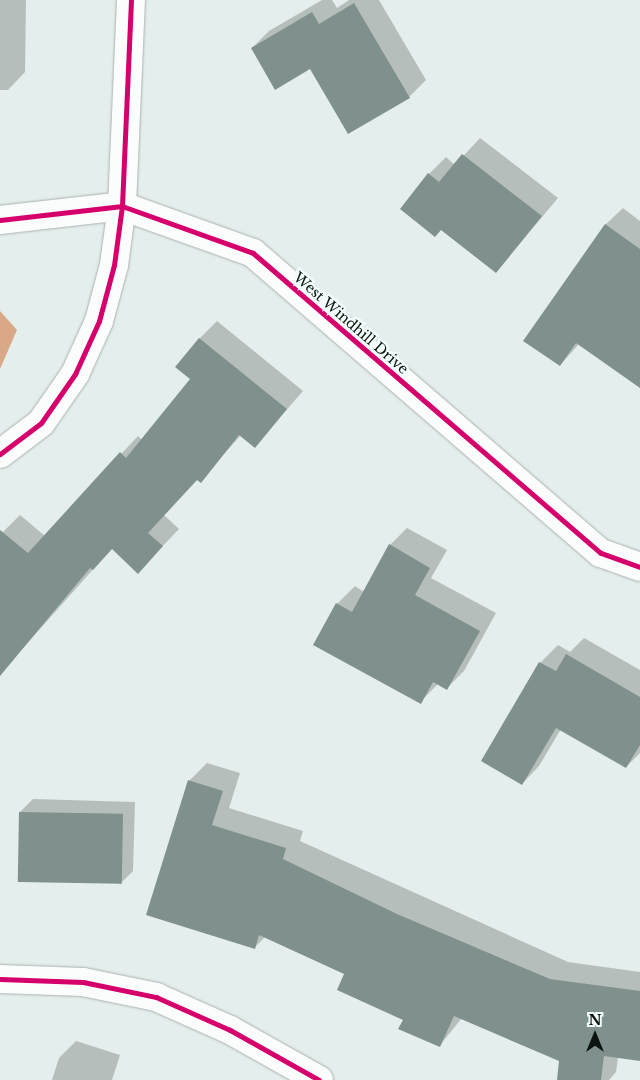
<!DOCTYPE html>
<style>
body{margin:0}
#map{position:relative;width:640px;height:1080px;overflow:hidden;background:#e4eeec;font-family:"Libre Baskerville",serif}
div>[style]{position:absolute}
.water>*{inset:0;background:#d9a987}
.shadow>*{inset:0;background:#0003}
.building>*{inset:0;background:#80918d;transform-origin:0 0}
.roads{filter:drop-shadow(0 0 1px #aab2b0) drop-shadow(0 0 1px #aab2b0)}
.minor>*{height:28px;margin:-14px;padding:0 14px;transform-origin:14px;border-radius:14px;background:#fbfcfc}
.cycleway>*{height:5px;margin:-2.5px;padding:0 2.5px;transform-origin:2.5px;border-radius:2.5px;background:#d6006c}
span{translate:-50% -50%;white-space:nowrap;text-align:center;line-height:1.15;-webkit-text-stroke:5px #f2fefb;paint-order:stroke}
.street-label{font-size:14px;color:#0c1311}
.north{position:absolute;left:570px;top:1010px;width:50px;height:50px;-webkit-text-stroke:4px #f2fefb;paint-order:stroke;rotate:0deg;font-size:14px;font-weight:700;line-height:20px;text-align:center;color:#0c1311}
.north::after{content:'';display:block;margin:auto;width:18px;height:22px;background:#0c1311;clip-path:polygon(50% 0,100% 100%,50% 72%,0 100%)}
</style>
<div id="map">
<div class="water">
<i style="clip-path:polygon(0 311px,17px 330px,0 369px)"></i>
</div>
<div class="shadow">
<i style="clip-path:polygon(0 0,26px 0,25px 72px,8px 90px,0 90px)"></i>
<i style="clip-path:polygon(322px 0,332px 0,337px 8px,349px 0,379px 0,426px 80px,409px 97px,348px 132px,310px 68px,252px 48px,269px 31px)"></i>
<i style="clip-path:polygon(480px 138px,558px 198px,496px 272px,429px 174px,446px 157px,455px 165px)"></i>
<i style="clip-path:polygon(623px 208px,640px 221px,640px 384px,579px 344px,560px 365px,605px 225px)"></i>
<i style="clip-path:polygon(217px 321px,303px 391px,255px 446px,241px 435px,200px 481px,197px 479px,164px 515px,179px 529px,138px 572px,112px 548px,0 674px,0 535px,20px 515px,45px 536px,138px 436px,142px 440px,192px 379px,199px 339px)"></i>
<i style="clip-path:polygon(407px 528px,447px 550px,431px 578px,496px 613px,464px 671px,447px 688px,438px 684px,420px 702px,315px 644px,337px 604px,355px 586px,364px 592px,390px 545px)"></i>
<i style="clip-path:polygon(584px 638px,640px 670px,640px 753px,626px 767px,561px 729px,539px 766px,522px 784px,483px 761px,540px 663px,558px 645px,570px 652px)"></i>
<i style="clip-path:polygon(207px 763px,240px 773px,229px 808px,303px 831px,300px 841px,568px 962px,640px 972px,640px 1060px,618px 1057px,616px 1072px,609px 1080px,558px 1080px,561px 1060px,462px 1018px,440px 1045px,346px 974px,265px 937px,254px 948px,148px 914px,190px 780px)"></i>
<i style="clip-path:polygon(33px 799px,135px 802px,133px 871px,120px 884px,20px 812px)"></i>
<i style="clip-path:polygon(76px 1041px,120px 1055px,112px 1080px,52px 1080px,59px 1058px)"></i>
</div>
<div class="building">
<i style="clip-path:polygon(354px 3px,410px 98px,348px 134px,310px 69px,275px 90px,251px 48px,312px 12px,319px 24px)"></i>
<i style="clip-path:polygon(462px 154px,542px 216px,496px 273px,441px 230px,435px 237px,400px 209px,428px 173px,439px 182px)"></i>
<i style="clip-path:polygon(605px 224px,640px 249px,640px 388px,576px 343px,560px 366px,523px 341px)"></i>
<i style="clip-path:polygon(199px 338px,287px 409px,255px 448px,239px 435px,201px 483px,197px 480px,148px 533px,163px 546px,138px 574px,112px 549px,93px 570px,90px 568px,0 676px,0 530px,28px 553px,120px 452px,126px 458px,190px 379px,175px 367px)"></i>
<i style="clip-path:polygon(389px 544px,430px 568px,415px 595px,480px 631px,447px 690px,433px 682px,421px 704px,313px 645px,336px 603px,352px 612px)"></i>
<i style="clip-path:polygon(566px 654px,640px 697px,640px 745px,626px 768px,556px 728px,522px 785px,481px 761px,539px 662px,556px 671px)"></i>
<i style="clip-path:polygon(188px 780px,223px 791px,212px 825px,286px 848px,283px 859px,397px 914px,550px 979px,640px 991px,640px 1061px,604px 1056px,601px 1080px,557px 1080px,559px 1061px,454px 1016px,440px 1047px,398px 1029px,403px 1020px,337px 990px,344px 974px,259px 935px,255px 949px,146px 915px)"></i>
<i style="left:19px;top:812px;width:104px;height:70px;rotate:1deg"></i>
</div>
<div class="roads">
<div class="minor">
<i style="left:0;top:220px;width:123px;rotate:-6.5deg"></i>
<i style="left:122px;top:206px;width:139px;rotate:19.7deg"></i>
<i style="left:253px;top:253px;width:459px;rotate:40.8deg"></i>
<i style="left:601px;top:553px;width:41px;rotate:19.7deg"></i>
<i style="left:0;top:454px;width:51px;rotate:-37.1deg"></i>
<i style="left:41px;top:423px;width:60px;rotate:-55.2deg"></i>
<i style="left:75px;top:374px;width:58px;rotate:-65.6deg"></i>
<i style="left:99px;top:321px;width:58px;rotate:-75deg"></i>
<i style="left:114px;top:265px;width:60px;rotate:-82.3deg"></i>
<i style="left:122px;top:206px;width:206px;rotate:-87.5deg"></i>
<i style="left:0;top:979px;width:83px;rotate:2.1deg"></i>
<i style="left:83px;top:982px;width:75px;rotate:11.6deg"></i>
<i style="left:156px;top:997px;width:81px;rotate:24deg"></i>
<i style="left:230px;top:1030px;width:102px;rotate:29.3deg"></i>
</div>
</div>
<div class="cycleway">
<i style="left:0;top:220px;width:123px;rotate:-6.5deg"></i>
<i style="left:122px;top:206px;width:139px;rotate:19.7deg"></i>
<i style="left:253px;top:253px;width:459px;rotate:40.8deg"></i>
<i style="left:601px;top:553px;width:41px;rotate:19.7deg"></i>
<i style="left:0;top:454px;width:51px;rotate:-37.1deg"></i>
<i style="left:41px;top:423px;width:60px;rotate:-55.2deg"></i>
<i style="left:75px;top:374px;width:58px;rotate:-65.6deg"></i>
<i style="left:99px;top:321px;width:58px;rotate:-75deg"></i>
<i style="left:114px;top:265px;width:60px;rotate:-82.3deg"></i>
<i style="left:122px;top:206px;width:206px;rotate:-87.5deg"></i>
<i style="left:0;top:979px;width:83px;rotate:2.1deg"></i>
<i style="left:83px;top:982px;width:75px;rotate:11.6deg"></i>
<i style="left:156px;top:997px;width:81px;rotate:24deg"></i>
<i style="left:230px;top:1030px;width:102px;rotate:29.3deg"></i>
</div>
<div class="street-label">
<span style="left:351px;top:323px;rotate:41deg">West Windhill Drive</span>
</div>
<div class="north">N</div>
</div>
